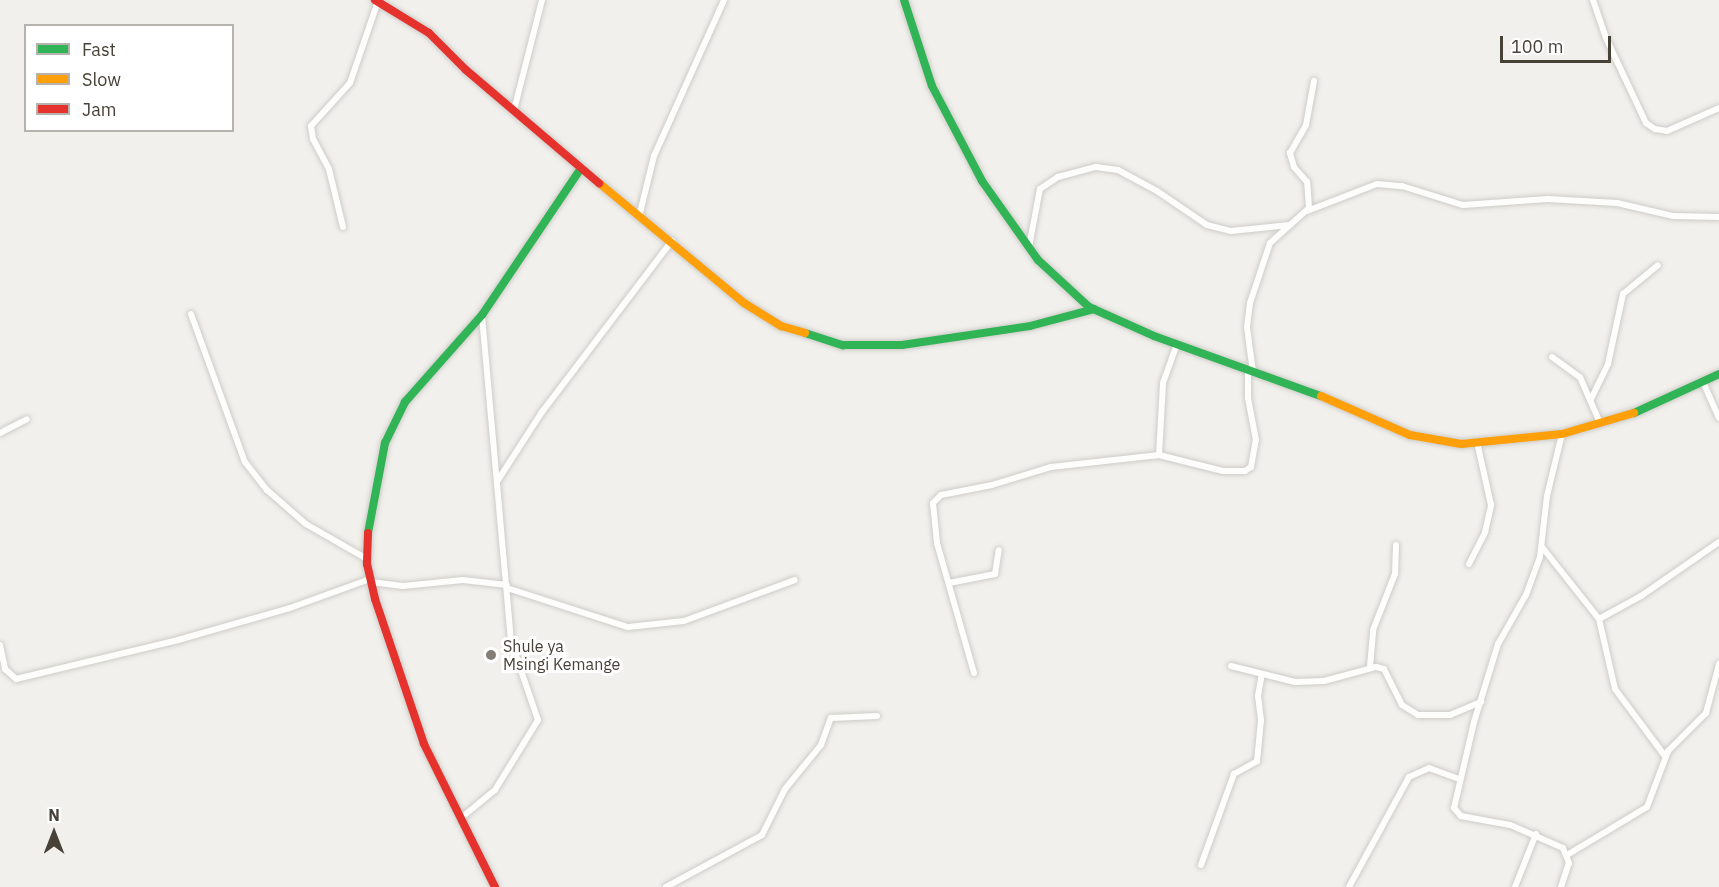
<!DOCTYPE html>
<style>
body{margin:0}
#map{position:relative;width:1719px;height:887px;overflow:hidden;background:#f1f0ec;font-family:"IBM Plex Sans",sans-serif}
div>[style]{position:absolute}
.roads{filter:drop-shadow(0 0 2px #ceccc8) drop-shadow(0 0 2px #ceccc8)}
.street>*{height:6px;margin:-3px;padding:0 3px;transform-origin:3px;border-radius:3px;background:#fdfdfc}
.fast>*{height:8px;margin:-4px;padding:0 4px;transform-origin:4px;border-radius:4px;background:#30b455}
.slow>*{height:8px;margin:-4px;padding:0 4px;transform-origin:4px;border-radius:4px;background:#ff9f0a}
.jam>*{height:8px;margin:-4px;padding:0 4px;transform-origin:4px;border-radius:4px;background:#e5322d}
.dots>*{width:16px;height:16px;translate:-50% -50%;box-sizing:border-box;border:3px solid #fff;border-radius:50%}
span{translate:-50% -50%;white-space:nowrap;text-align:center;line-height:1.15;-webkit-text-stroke:6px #fff;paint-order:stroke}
.poi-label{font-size:16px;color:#484138}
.left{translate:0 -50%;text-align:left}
.legend{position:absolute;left:24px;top:24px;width:210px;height:108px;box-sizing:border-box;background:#fff;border:2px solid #b6b3af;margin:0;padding:8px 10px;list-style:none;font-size:18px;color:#484138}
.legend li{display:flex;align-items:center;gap:12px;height:30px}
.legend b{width:30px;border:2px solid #b6b3af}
.north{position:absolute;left:24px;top:803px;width:60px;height:60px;-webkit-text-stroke:4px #fff;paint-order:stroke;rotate:0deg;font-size:16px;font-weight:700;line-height:24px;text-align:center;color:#484138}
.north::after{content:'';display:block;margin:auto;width:21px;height:27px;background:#484138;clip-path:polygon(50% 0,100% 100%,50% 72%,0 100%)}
.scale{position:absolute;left:1500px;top:36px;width:111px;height:27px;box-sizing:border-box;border:3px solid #484138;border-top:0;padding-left:8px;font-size:18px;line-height:21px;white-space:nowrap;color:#484138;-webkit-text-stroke:4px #fff;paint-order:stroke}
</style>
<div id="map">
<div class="roads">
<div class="street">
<i style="left:1593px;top:0;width:40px;rotate:71.1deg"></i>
<i style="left:1606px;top:38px;width:94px;rotate:64.8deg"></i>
<i style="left:1646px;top:123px;width:11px;rotate:34deg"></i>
<i style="left:1655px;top:129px;width:12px;rotate:9deg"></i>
<i style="left:1667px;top:131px;width:57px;rotate:-23.9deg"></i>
<i style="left:514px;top:110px;width:114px;rotate:-75.7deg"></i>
<i style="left:1307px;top:211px;width:75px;rotate:-21.1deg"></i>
<i style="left:1377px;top:184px;width:25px;rotate:5deg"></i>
<i style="left:1402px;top:186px;width:64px;rotate:17.3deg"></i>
<i style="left:1463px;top:205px;width:85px;rotate:-4deg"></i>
<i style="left:1548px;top:199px;width:69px;rotate:3.3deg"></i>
<i style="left:1617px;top:203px;width:57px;rotate:13.1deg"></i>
<i style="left:1673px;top:216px;width:46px;rotate:1.2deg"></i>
<i style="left:639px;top:217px;width:63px;rotate:-76.2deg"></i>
<i style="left:654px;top:156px;width:171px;rotate:-65.8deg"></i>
<i style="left:343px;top:227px;width:60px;rotate:-103.6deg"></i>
<i style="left:329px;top:169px;width:34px;rotate:-118deg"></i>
<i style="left:313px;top:139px;width:13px;rotate:-99deg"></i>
<i style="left:311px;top:126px;width:58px;rotate:-47.8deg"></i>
<i style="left:350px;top:83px;width:87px;rotate:-71.1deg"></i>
<i style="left:1029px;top:247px;width:59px;rotate:-79.3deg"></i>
<i style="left:1040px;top:189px;width:22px;rotate:-34deg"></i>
<i style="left:1058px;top:177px;width:39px;rotate:-15deg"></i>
<i style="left:1096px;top:167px;width:22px;rotate:8deg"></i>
<i style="left:1118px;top:170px;width:44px;rotate:28.3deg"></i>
<i style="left:1157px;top:191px;width:60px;rotate:34.2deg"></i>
<i style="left:1207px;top:225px;width:25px;rotate:14deg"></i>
<i style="left:1231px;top:231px;width:59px;rotate:-5.8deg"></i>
<i style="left:191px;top:314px;width:158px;rotate:70deg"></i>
<i style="left:245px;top:462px;width:36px;rotate:52deg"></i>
<i style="left:267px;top:490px;width:52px;rotate:41.1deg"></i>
<i style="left:306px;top:524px;width:70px;rotate:29.8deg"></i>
<i style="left:1552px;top:357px;width:34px;rotate:36deg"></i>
<i style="left:1580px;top:377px;width:50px;rotate:66.5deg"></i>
<i style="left:1253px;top:372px;width:45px;rotate:-97.6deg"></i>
<i style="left:1247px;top:327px;width:24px;rotate:-83deg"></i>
<i style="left:1250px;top:303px;width:63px;rotate:-71.6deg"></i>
<i style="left:1270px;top:243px;width:52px;rotate:-41.9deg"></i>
<i style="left:1309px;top:208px;width:26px;rotate:-94deg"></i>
<i style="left:1307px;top:182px;width:20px;rotate:-131deg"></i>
<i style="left:1294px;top:167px;width:15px;rotate:-106deg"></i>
<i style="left:1290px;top:153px;width:32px;rotate:-60deg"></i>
<i style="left:1306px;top:125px;width:45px;rotate:-79.7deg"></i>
<i style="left:1703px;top:382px;width:39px;rotate:66deg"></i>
<i style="left:1591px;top:399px;width:39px;rotate:-64deg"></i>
<i style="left:1608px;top:364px;width:72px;rotate:-77.9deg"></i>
<i style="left:1623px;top:294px;width:45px;rotate:-39.6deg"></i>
<i style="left:0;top:433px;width:30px;rotate:-27deg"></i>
<i style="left:1159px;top:455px;width:66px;rotate:14deg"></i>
<i style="left:1223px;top:471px;width:22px"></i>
<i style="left:1245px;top:471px;width:7px;rotate:-34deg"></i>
<i style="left:1251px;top:467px;width:27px;rotate:-80deg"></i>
<i style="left:1256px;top:440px;width:43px;rotate:-100.8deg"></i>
<i style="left:1248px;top:398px;width:28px;rotate:-90deg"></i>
<i style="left:498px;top:480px;width:81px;rotate:-57.1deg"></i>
<i style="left:542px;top:412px;width:215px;rotate:-52.8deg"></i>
<i style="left:1542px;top:547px;width:92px;rotate:51.6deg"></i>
<i style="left:1599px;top:619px;width:72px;rotate:77.1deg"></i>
<i style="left:1615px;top:689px;width:84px;rotate:53.3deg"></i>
<i style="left:1469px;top:564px;width:36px;rotate:-63deg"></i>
<i style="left:1485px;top:532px;width:28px;rotate:-77deg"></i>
<i style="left:1491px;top:505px;width:65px;rotate:-102.5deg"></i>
<i style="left:371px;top:582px;width:32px;rotate:7deg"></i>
<i style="left:403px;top:586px;width:60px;rotate:-5.7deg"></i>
<i style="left:463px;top:580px;width:44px;rotate:6.5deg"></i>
<i style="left:949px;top:583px;width:47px;rotate:-11.1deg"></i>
<i style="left:995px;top:574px;width:24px;rotate:-81deg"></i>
<i style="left:507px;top:588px;width:127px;rotate:17.9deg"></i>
<i style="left:628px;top:627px;width:56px;rotate:-6.1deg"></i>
<i style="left:684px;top:621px;width:118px;rotate:-20.3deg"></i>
<i style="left:1599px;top:619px;width:48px;rotate:-28.7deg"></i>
<i style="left:1641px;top:596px;width:95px;rotate:-34.7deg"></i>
<i style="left:0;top:645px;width:25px;rotate:78deg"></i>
<i style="left:5px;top:669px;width:15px;rotate:42deg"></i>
<i style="left:16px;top:679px;width:167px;rotate:-13.5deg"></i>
<i style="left:178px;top:640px;width:116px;rotate:-15.9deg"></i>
<i style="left:290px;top:608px;width:85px;rotate:-19.9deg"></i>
<i style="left:1231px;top:666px;width:66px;rotate:14deg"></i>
<i style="left:1295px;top:682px;width:29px;rotate:-2deg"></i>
<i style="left:1324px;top:681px;width:54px;rotate:-15.1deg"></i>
<i style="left:1376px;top:667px;width:8px;rotate:14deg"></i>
<i style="left:1384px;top:669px;width:40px;rotate:63.4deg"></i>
<i style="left:1402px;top:705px;width:19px;rotate:32deg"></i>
<i style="left:1418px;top:715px;width:32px"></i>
<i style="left:1450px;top:715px;width:34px;rotate:-23deg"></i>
<i style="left:1370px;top:667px;width:37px;rotate:-85deg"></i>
<i style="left:1373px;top:630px;width:60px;rotate:-68.6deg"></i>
<i style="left:1395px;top:574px;width:29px;rotate:-88deg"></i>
<i style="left:974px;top:673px;width:135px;rotate:-105.9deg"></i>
<i style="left:937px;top:543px;width:40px;rotate:-95.7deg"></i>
<i style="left:933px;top:503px;width:11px;rotate:-45deg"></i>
<i style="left:941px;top:495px;width:52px;rotate:-11.1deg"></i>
<i style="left:992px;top:485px;width:62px;rotate:-17deg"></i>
<i style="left:1051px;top:467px;width:109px;rotate:-6.3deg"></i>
<i style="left:1159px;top:455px;width:72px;rotate:-86.8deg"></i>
<i style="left:1163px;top:383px;width:41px;rotate:-70.3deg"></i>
<i style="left:461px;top:818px;width:44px;rotate:-39.5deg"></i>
<i style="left:495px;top:790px;width:82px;rotate:-58.4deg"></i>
<i style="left:538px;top:720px;width:83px;rotate:-108.9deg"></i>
<i style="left:511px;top:641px;width:327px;rotate:-95.1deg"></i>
<i style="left:1567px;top:855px;width:93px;rotate:-31deg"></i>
<i style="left:1647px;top:807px;width:60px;rotate:-69.4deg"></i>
<i style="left:1668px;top:751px;width:54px;rotate:-45deg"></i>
<i style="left:1706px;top:713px;width:51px;rotate:-75.1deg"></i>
<i style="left:1201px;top:865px;width:97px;rotate:-70.1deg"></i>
<i style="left:1234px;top:774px;width:26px;rotate:-29deg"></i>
<i style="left:1257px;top:761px;width:41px;rotate:-84.4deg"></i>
<i style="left:1261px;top:720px;width:24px;rotate:-97deg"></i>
<i style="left:1258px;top:696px;width:22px;rotate:-80deg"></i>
<i style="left:666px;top:887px;width:109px;rotate:-28.4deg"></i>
<i style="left:762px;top:835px;width:51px;rotate:-63.4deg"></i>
<i style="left:785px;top:789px;width:57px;rotate:-50.7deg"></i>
<i style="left:821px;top:745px;width:29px;rotate:-70deg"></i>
<i style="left:831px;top:718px;width:46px;rotate:-2.5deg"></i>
<i style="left:1349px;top:887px;width:125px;rotate:-61.4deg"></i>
<i style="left:1409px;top:777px;width:22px;rotate:-24deg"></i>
<i style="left:1429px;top:768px;width:32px;rotate:20deg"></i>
<i style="left:1515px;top:887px;width:57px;rotate:-68.4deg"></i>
<i style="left:1561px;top:887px;width:25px;rotate:-72deg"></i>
<i style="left:1569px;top:863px;width:16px;rotate:-112deg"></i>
<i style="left:1563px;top:848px;width:58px;rotate:-156.5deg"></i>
<i style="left:1510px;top:825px;width:50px;rotate:-169.6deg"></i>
<i style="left:1461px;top:816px;width:11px;rotate:-131deg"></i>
<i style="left:1454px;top:808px;width:88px;rotate:-76.9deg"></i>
<i style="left:1474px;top:722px;width:82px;rotate:-72.9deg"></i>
<i style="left:1498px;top:644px;width:56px;rotate:-60.3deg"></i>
<i style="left:1526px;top:595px;width:40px;rotate:-69.8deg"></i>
<i style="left:1540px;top:557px;width:61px;rotate:-83.5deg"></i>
<i style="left:1547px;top:496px;width:64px;rotate:-76.4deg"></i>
</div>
<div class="fast">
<i style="left:904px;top:0;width:90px;rotate:72deg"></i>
<i style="left:932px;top:86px;width:107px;rotate:62.2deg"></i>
<i style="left:982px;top:181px;width:97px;rotate:54.7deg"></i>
<i style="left:1038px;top:260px;width:69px;rotate:42.7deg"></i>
<i style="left:1089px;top:307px;width:71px;rotate:24deg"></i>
<i style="left:1154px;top:336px;width:177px;rotate:19.8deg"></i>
<i style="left:805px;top:333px;width:40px;rotate:18deg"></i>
<i style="left:843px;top:345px;width:59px"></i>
<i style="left:902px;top:345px;width:129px;rotate:-8.4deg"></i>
<i style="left:1030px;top:326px;width:66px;rotate:-14.9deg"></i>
<i style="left:1634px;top:413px;width:94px;rotate:-24.6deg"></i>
<i style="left:368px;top:533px;width:92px;rotate:-79.3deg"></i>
<i style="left:385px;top:443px;width:46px;rotate:-64deg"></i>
<i style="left:405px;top:402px;width:116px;rotate:-48.5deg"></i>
<i style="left:482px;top:315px;width:177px;rotate:-56deg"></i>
</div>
<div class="slow">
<i style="left:599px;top:183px;width:188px;rotate:39.6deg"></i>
<i style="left:744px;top:303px;width:44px;rotate:31.9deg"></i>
<i style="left:781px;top:326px;width:25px;rotate:16deg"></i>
<i style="left:1321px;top:396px;width:97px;rotate:23.7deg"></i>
<i style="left:1410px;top:435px;width:52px;rotate:10deg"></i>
<i style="left:1461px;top:444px;width:101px;rotate:-5.7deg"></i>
<i style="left:1562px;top:434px;width:75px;rotate:-16.3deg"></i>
</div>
<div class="jam">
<i style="left:375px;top:0;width:63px;rotate:31.4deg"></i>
<i style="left:429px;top:33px;width:52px;rotate:45deg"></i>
<i style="left:466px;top:70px;width:175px;rotate:40.4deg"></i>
<i style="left:368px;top:533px;width:31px;rotate:92deg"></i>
<i style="left:367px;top:564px;width:36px;rotate:77deg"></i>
<i style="left:375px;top:599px;width:153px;rotate:71.3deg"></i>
<i style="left:424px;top:744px;width:160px;rotate:63.6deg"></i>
</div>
</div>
<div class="dots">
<i style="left:491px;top:655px;background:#837e77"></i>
</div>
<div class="poi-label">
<span class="left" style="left:503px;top:655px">Shule ya<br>Msingi Kemange</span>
</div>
<ul class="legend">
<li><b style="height:8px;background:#30b455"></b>Fast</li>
<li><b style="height:8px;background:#ff9f0a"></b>Slow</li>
<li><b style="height:8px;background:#e5322d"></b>Jam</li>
</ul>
<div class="north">N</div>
<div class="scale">100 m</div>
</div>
